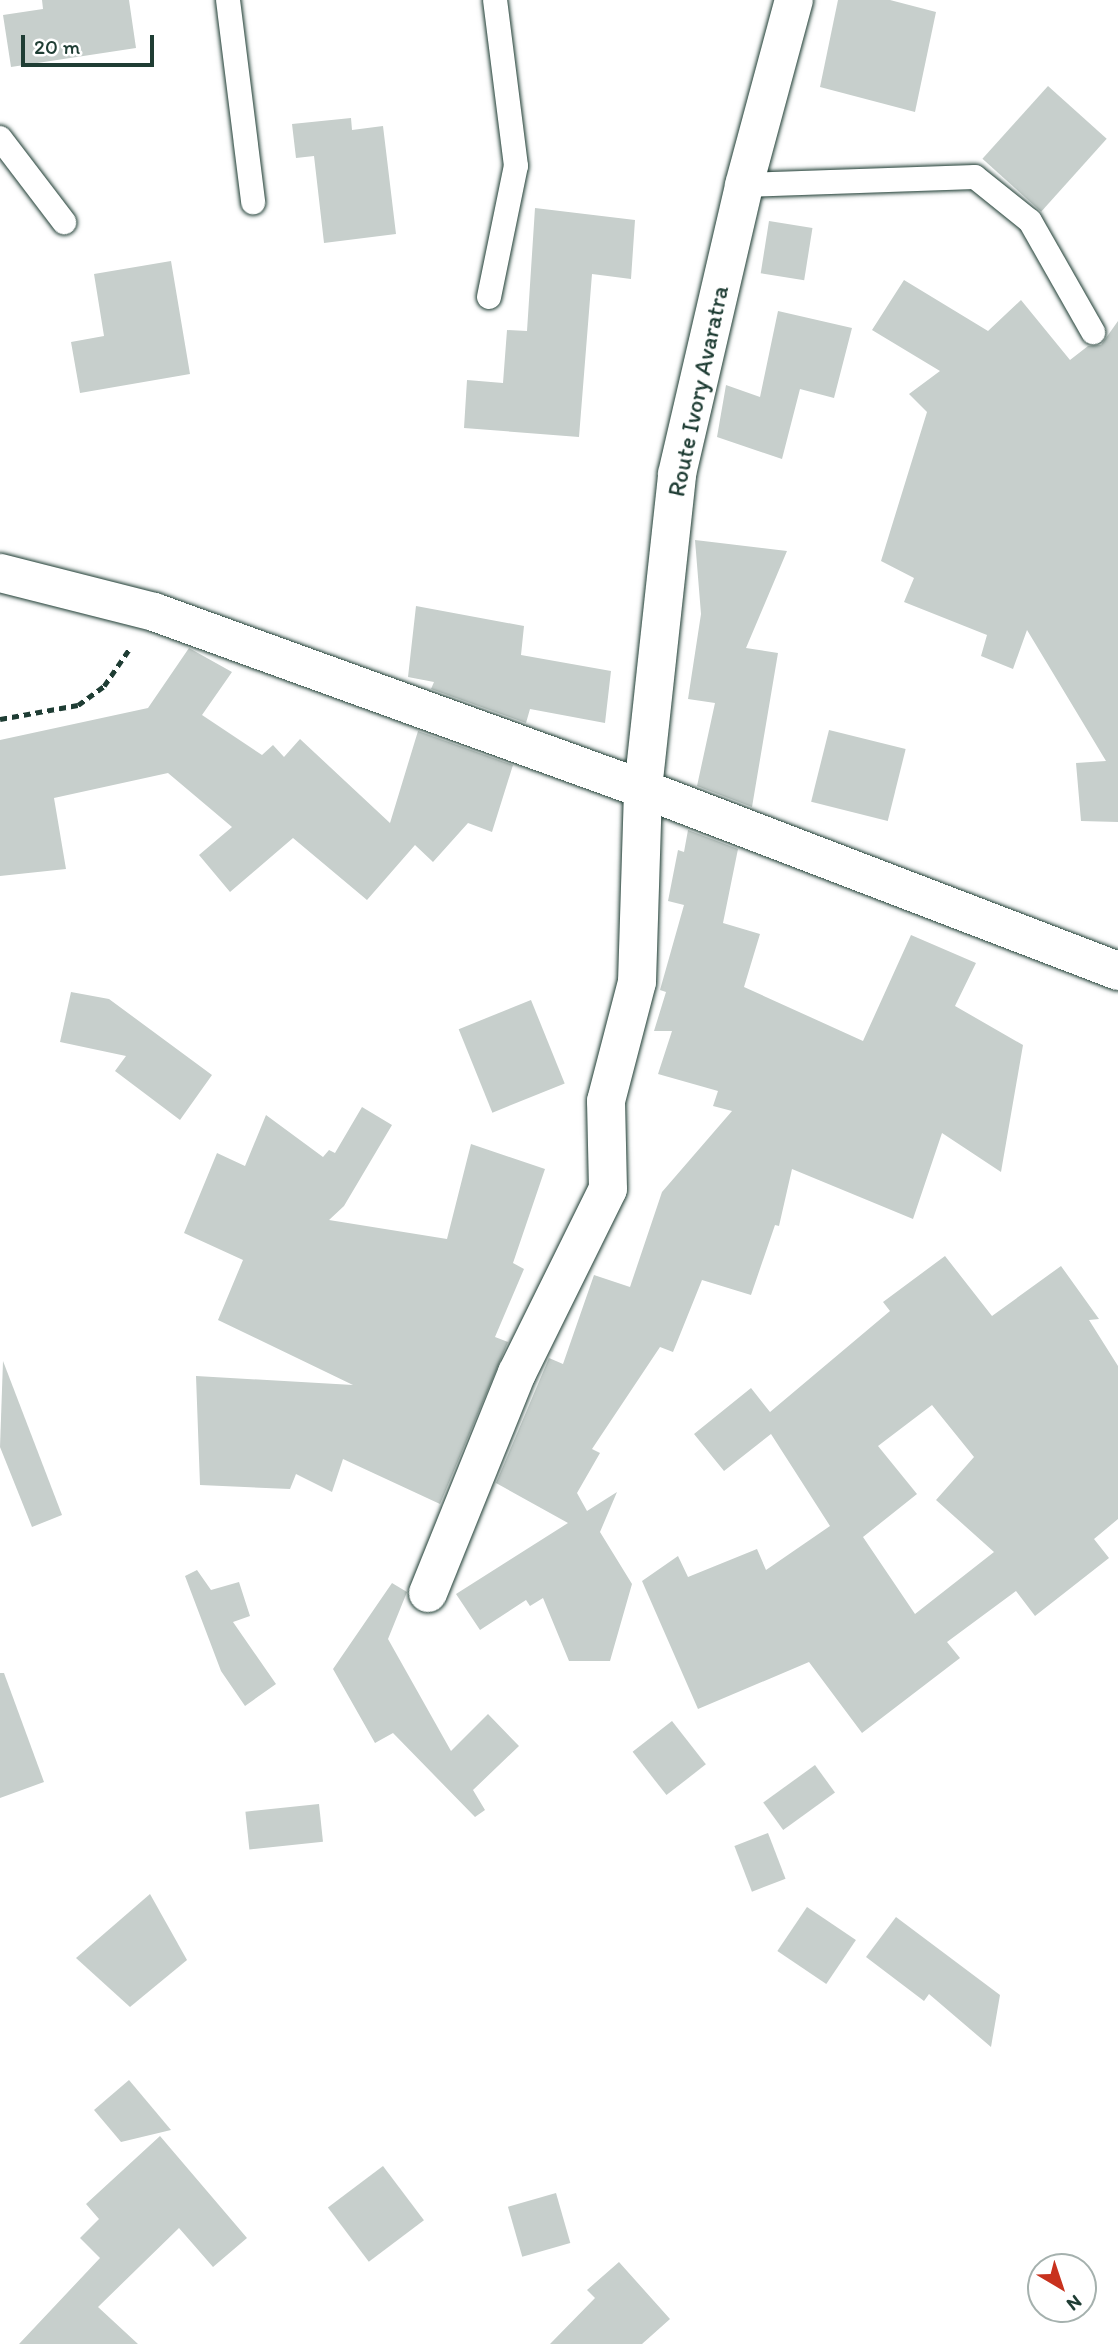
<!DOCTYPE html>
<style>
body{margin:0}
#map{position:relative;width:1118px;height:2344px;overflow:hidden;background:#fff;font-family:Itim,sans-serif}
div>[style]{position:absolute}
.building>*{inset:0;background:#c7cfcc;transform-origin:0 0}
.path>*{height:4.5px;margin-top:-2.25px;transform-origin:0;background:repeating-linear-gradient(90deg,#1f3d34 0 7px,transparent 0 12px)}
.roads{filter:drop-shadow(0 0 2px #1f3d34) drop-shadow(0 0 2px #1f3d34)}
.service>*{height:24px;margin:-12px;padding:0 12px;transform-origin:12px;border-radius:12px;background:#fff}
.minor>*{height:38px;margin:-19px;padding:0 19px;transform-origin:19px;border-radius:19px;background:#fff}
span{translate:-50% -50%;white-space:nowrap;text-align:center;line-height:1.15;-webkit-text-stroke:5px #fff;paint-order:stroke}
.street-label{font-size:24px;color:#1f3d34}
.north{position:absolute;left:1027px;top:2253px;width:70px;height:70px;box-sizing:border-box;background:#fff;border:2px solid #a5b1ae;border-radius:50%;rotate:141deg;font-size:19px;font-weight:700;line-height:28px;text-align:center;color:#1f3d34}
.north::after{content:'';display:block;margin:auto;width:24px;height:32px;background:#c8321e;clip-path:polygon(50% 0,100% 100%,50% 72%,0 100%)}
.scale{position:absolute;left:21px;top:35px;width:133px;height:32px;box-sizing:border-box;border:4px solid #1f3d34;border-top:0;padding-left:9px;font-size:21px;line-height:24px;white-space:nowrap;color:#1f3d34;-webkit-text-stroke:5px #fff;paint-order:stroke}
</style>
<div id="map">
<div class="building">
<i style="clip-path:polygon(42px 0,129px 0,136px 48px,11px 67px,3px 15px,43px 9px)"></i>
<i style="clip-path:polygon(838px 0,890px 0,936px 12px,915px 112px,820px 87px)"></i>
<i style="left:1048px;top:86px;width:79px;height:98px;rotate:42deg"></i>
<i style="clip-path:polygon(351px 118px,352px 130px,383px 126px,396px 234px,324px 243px,314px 156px,296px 158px,292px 124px)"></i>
<i style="clip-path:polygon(535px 208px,635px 220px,631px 279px,592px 274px,579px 437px,464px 428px,467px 380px,503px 383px,507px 330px,527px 331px)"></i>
<i style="left:769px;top:221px;width:44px;height:53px;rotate:9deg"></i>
<i style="clip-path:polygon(171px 261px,190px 374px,80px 393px,71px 342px,104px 336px,94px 274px)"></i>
<i style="clip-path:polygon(904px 280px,988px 331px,1021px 300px,1070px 360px,1088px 346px,1101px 345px,1118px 321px,1118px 822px,1081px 821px,1076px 763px,1106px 761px,1027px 630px,1013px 669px,981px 656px,987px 635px,904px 602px,914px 578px,881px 561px,927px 412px,909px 394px,940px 371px,872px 330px)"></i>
<i style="clip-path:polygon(778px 311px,852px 328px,834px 398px,800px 389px,782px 459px,717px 437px,726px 385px,760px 397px)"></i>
<i style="clip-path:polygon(695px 540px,787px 551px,746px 648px,778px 653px,752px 807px,697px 786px,715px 703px,688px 699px,701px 614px)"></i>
<i style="clip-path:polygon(416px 606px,524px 626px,521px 655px,611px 671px,605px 723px,530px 709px,526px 723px,431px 689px,434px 682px,408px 677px)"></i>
<i style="clip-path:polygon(189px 648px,232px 672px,202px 715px,262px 755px,273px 745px,284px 757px,300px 739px,390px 823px,418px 731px,513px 765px,492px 832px,468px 823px,433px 862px,415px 845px,367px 900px,293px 838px,230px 892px,199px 855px,232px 827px,168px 773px,54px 798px,66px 869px,0 876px,0 740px,148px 708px)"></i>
<i style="left:829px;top:730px;width:79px;height:74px;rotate:14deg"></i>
<i style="clip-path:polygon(688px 830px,738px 849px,723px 923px,760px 934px,744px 987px,863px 1041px,911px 935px,976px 963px,955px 1006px,1023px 1045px,1001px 1172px,942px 1133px,913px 1219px,792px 1169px,779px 1226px,775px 1225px,751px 1295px,702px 1280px,673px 1352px,660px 1347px,592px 1449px,600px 1453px,577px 1493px,587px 1511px,617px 1492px,600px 1532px,632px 1584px,610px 1661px,569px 1661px,543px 1598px,530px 1606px,526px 1600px,480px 1630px,456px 1594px,568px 1523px,496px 1483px,549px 1358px,563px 1364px,594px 1275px,630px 1287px,662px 1192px,732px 1111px,713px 1106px,718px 1091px,658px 1074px,672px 1031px,654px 1031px,666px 992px,660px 990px,684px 905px,668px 901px,678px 850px,684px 852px)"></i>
<i style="clip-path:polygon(71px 992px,109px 999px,212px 1075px,180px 1120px,115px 1071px,126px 1056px,60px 1042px)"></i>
<i style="left:531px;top:1000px;width:90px;height:78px;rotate:68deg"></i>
<i style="clip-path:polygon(362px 1107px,392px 1125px,344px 1206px,329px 1220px,447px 1239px,471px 1144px,545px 1169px,513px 1263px,524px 1269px,495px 1337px,508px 1342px,440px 1504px,343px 1459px,332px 1492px,296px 1474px,290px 1489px,200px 1485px,196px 1376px,353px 1385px,218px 1320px,243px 1260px,184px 1233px,217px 1153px,245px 1166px,266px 1115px,323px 1157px,329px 1150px,335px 1153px)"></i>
<i style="clip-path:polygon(evenodd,945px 1256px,992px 1316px,1061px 1266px,1099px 1319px,1089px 1320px,1118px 1366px,1118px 1519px,1094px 1539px,1109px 1558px,1035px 1616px,1016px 1591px,947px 1642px,960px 1658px,862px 1733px,809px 1662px,698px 1709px,642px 1581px,678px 1556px,688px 1577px,757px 1549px,766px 1570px,830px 1526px,771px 1434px,724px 1471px,694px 1434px,751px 1388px,770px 1412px,890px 1311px,883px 1302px,945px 1256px,932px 1405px,974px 1457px,936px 1500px,994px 1552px,915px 1614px,863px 1537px,917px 1494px,878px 1446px,932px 1405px)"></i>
<i style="clip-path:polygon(3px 1361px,62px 1515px,32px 1527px,0 1447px)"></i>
<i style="clip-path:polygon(197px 1570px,211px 1590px,239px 1582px,250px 1616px,233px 1622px,276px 1684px,245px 1706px,221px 1671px,185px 1576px)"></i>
<i style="clip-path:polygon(392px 1583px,407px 1592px,388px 1639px,451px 1751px,488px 1714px,519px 1746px,473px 1790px,485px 1810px,475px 1817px,393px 1733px,375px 1743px,333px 1669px)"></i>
<i style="clip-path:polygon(0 1673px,4px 1673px,44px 1782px,0 1798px)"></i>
<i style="left:672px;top:1721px;width:55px;height:50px;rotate:52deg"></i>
<i style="left:815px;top:1765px;width:34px;height:64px;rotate:54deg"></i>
<i style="left:319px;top:1804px;width:38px;height:74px;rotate:84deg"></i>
<i style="left:768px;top:1833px;width:49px;height:36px;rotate:69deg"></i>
<i style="clip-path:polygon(150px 1894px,187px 1960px,130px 2007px,76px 1958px)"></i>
<i style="left:807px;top:1907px;width:59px;height:53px;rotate:34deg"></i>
<i style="clip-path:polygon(896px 1917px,1000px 1995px,991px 2047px,929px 1994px,924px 2001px,866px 1957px)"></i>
<i style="clip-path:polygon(129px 2080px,171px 2130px,121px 2142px,94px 2110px)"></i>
<i style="clip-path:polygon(160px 2136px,247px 2238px,213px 2267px,179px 2228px,98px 2307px,138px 2344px,19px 2344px,100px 2258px,80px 2238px,99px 2219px,86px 2204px)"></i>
<i style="left:383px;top:2166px;width:68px;height:69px;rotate:53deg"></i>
<i style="left:556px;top:2193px;width:52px;height:50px;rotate:74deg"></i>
<i style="clip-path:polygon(619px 2262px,670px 2319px,642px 2344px,550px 2344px,595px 2298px,587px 2290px)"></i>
</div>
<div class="path">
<i style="left:0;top:719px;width:79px;rotate:-10.2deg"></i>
<i style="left:78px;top:705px;width:32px;rotate:-36deg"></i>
<i style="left:104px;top:686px;width:46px;rotate:-55.6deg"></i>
</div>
<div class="roads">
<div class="service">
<i style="left:228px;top:0;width:204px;rotate:82.9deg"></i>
<i style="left:0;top:138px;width:106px;rotate:52.7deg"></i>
<i style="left:744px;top:185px;width:231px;rotate:-2deg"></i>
<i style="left:975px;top:177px;width:70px;rotate:38.7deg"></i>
<i style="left:1030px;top:221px;width:128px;rotate:60.4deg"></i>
<i style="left:489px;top:297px;width:134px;rotate:-78.4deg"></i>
<i style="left:516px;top:166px;width:167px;rotate:-97.2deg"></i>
</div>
<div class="minor">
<i style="left:0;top:573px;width:159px;rotate:14.2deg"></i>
<i style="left:154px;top:612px;width:520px;rotate:19.9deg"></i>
<i style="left:643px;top:789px;width:509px;rotate:20.96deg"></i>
<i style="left:428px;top:1593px;width:237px;rotate:-68deg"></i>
<i style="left:517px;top:1373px;width:205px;rotate:-63.7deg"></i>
<i style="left:608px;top:1189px;width:88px;rotate:-91.3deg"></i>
<i style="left:606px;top:1101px;width:123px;rotate:-75.4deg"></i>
<i style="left:637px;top:982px;width:193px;rotate:-88.2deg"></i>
<i style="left:643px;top:789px;width:317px;rotate:-83.8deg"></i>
<i style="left:677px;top:474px;width:297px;rotate:-76.9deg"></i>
<i style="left:744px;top:185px;width:192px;rotate:-74.9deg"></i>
</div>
</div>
<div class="street-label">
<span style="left:698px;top:391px;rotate:-78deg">Route Ivory Avaratra</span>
</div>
<div class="north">N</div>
<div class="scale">20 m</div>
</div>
